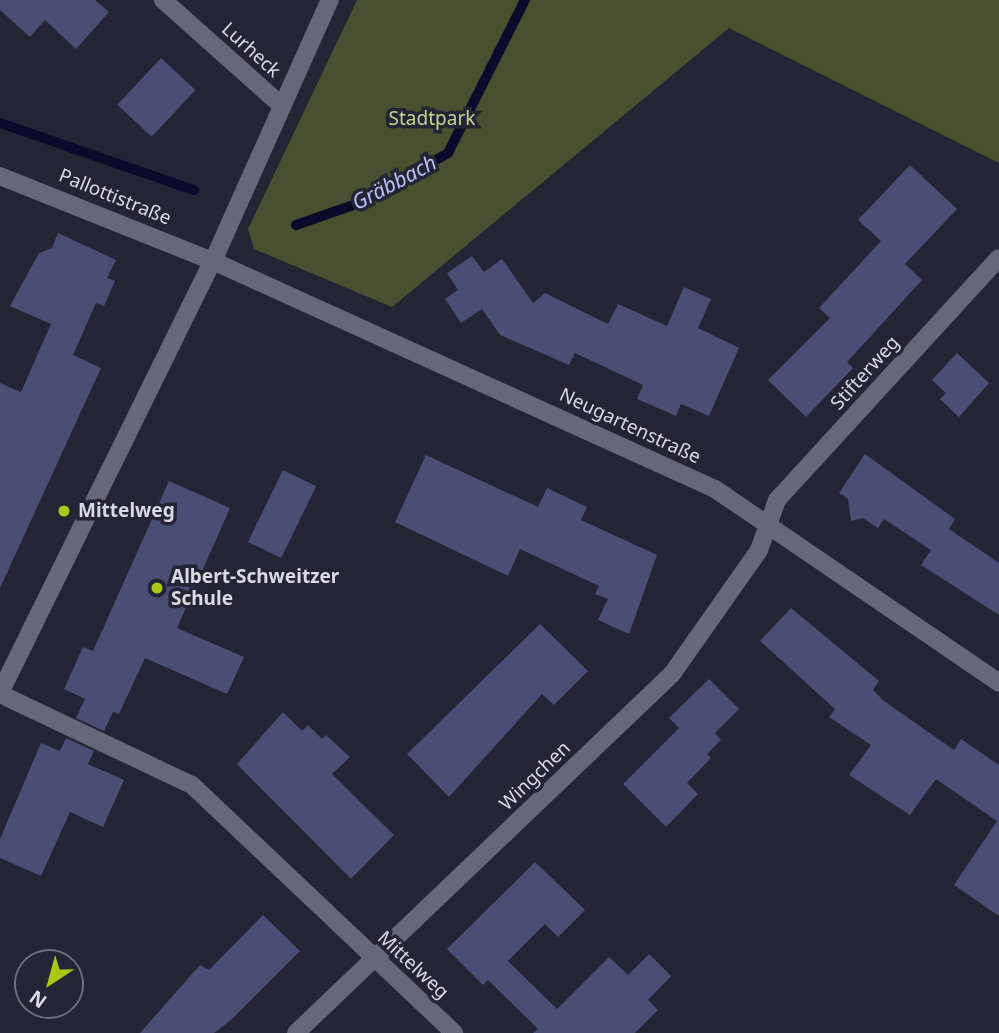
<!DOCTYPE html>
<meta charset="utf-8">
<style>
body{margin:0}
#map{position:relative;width:999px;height:1033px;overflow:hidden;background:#232434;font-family:"Noto Sans",sans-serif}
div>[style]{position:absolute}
.green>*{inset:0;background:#485030}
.stream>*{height:10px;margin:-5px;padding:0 5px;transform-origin:5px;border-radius:5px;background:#0c0a2b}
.building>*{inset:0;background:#4a4d74;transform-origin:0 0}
.lane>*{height:18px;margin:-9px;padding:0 9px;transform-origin:9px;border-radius:9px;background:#66687a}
.street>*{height:18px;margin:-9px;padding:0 9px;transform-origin:9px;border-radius:9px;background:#66687a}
.dots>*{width:19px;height:19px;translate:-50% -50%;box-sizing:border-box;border:4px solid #232434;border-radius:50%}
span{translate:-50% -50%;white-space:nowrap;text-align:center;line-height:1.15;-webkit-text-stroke:7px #232434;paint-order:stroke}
.street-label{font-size:19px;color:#d8dae4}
.park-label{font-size:19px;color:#c4d58f}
.poi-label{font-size:19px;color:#d8dae4;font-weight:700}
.left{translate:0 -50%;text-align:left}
.water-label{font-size:21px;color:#babff5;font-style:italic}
.north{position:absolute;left:14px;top:949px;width:70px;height:70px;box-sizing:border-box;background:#232434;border:2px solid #6b6d7a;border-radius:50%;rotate:216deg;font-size:19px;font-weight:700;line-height:28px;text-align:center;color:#d8dae4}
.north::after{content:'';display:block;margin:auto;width:24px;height:32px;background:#aac717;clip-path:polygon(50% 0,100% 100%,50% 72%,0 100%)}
</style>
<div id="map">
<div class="green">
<i style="clip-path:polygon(357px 0,999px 0,999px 163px,729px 28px,392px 307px,254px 249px,248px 229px)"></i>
</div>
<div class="stream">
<i style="left:0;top:123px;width:205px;rotate:19.1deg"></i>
<i style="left:296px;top:225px;width:67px;rotate:-19.2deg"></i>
<i style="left:359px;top:203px;width:102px;rotate:-29.3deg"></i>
<i style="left:448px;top:153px;width:171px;rotate:-63.3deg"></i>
</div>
<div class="building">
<i style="clip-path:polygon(0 0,95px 0,109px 12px,76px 49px,45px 20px,30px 37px,0 10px)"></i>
<i style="left:161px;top:58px;width:47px;height:64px;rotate:43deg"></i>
<i style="clip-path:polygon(910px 165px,957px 209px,905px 264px,922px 280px,847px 362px,853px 368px,806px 417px,768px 380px,830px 318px,819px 308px,881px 241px,858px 220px)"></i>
<i style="clip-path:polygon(58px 233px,116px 260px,107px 278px,115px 281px,104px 306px,96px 303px,73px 355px,101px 368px,0 588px,0 383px,21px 392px,51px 324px,10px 306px,39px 253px,52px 248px)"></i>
<i style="clip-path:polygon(472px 256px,484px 272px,502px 259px,533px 303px,545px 293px,608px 324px,618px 304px,667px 326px,684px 287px,711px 299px,698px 328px,739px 348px,709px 416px,681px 404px,676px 416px,637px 399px,643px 385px,575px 353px,569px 365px,500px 335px,482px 309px,461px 323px,445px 299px,458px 290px,447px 273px)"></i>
<i style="clip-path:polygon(957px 353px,989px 383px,959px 417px,940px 399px,946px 393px,932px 380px)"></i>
<i style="clip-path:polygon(865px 454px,955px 519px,949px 529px,999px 563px,999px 615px,921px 565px,931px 550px,884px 519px,878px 528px,863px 518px,851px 521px,848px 499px,839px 493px)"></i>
<i style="clip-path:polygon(426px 455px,538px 507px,547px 488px,587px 507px,581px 520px,657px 555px,629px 634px,598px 620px,608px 599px,595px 594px,599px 586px,520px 549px,508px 576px,395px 522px)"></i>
<i style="left:283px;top:470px;width:37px;height:80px;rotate:26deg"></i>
<i style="clip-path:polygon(169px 481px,230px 508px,177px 628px,244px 657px,227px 694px,145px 658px,119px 714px,113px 712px,104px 731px,76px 718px,85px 699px,64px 689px,83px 647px,93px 651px)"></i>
<i style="clip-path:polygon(791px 608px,879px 681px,873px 690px,884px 701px,954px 750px,961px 739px,999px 765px,999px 916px,954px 885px,997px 821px,936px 779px,910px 815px,849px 775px,871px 745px,829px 717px,835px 709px,760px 641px)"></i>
<i style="clip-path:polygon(540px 624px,588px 671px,554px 705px,542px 694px,449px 797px,407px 754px)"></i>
<i style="clip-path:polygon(709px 679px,739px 709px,715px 733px,721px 740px,707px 754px,711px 758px,687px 783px,698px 794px,666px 827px,623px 784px,679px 728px,669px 718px)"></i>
<i style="clip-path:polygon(283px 712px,302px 731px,308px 725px,322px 739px,326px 735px,350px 757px,332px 774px,394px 835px,351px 879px,237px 764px)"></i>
<i style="clip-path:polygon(66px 738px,94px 751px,88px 764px,124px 780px,103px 827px,70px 812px,41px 876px,0 858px,0 839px,41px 743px,60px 751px)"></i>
<i style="clip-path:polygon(535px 862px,585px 910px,558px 937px,545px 924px,508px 961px,557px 1009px,609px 957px,628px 975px,649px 954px,671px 976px,648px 1000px,658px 1010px,635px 1033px,533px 1033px,538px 1029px,488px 980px,483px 985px,447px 949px)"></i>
<i style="clip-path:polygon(263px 915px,300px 951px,232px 1019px,214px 1033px,140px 1033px,200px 965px,209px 970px)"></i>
</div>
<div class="lane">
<i style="left:0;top:176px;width:229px;rotate:21.8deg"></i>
</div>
<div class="street">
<i style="left:163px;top:0;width:158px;rotate:41.7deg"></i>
<i style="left:213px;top:261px;width:551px;rotate:24.43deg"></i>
<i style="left:715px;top:489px;width:344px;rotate:34.3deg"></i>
<i style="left:0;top:693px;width:482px;rotate:-63.8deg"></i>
<i style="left:213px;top:261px;width:286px;rotate:-65.9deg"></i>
<i style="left:0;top:694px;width:212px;rotate:25.4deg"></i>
<i style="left:192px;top:785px;width:361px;rotate:43.4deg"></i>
<i style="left:296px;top:1033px;width:520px;rotate:-43.68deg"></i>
<i style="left:672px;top:674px;width:151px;rotate:-54.9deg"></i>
<i style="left:759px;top:550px;width:53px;rotate:-70.2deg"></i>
<i style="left:777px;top:500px;width:328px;rotate:-47.5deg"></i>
</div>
<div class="dots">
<i style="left:64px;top:511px;background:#aac717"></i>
<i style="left:157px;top:588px;background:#aac717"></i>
</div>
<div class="street-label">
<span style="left:251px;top:50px;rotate:42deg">Lurheck</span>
<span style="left:115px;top:197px;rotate:22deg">Pallottistraße</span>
<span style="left:865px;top:373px;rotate:-48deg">Stifterweg</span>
<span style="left:630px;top:426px;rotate:25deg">Neugartenstraße</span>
<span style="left:535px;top:776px;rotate:-44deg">Wingchen</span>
<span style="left:413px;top:965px;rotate:43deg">Mittelweg</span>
</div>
<div class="park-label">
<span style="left:432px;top:119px">Stadtpark</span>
</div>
<div class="poi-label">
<span class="left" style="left:78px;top:511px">Mittelweg</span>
<span class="left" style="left:171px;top:588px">Albert-Schweitzer<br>Schule</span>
</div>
<div class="water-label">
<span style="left:394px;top:182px;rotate:-28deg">Gräbbach</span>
</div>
<div class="north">N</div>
</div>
